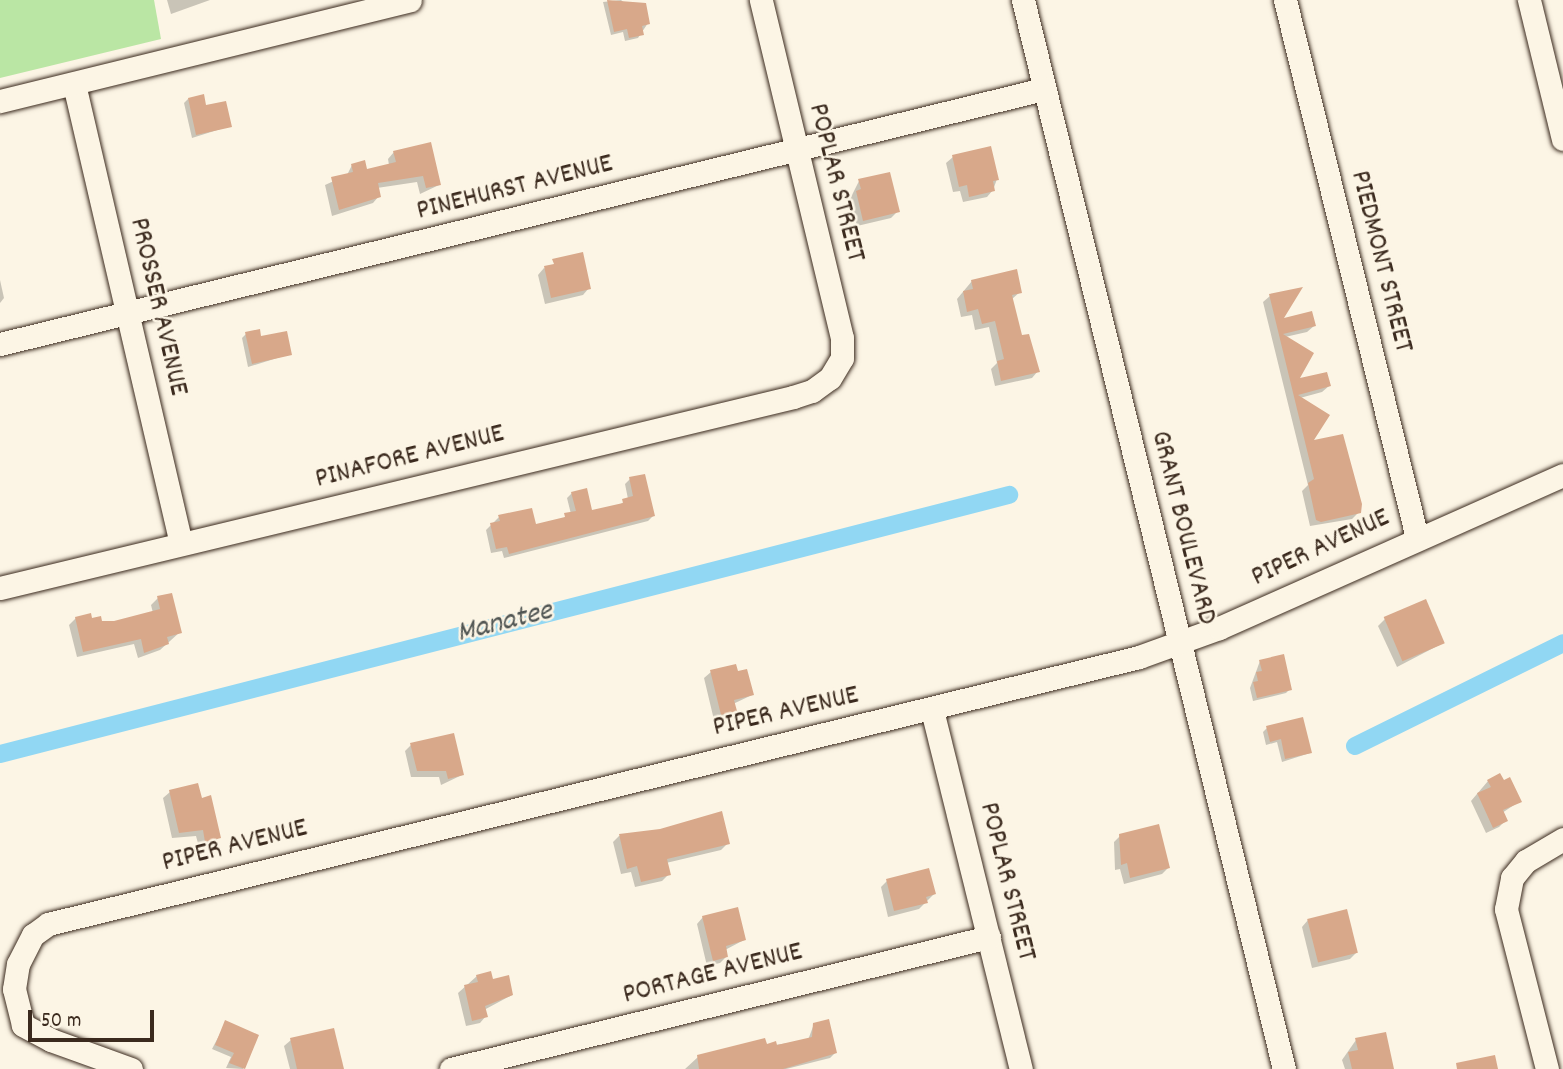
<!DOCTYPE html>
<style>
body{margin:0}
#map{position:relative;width:1563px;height:1069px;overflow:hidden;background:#fcf5e5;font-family:Dekko,sans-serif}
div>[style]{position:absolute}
.green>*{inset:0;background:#bae6a4}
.shadow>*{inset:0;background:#0003}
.canal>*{height:18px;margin:-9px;padding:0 9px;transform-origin:9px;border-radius:9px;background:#91d7f3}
.building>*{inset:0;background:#d8a88a;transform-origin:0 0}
.roads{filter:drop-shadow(0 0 2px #3b2a1e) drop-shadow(0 0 2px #3b2a1e)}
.minor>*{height:23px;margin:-11.5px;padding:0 11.5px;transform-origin:11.5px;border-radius:11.5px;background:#fcf5e5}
span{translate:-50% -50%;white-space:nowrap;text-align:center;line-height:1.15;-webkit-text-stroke:5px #fcf5e5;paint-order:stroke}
.street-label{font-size:28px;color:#3b2a1e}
.water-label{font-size:30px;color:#505553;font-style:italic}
.scale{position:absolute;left:28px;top:1010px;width:126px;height:32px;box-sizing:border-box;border:4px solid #3b2a1e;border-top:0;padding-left:9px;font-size:21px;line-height:24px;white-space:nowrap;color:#3b2a1e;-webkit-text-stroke:5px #fcf5e5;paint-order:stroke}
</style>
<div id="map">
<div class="green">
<i style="clip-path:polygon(0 0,154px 0,161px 39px,0 78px)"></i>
</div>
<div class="shadow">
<i style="clip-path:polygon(167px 0,210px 0,171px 14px)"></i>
<i style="clip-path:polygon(621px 0,648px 23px,638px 38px,625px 41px,623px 32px,611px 35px,603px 2px)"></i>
<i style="clip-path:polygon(188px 99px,205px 107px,230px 126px,192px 138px,184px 103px)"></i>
<i style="clip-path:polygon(394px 152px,439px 185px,420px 194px,417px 182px,377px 188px,379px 196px,373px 203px,332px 216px,325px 185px,347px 175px,352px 165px,366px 171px,389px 165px,388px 159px)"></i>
<i style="clip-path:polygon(953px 157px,997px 179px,993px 190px,987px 197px,963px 202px,960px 191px,953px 192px,946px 163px)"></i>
<i style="clip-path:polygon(859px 181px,898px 211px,891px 218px,857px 226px,850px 199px)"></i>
<i style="clip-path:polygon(544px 268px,589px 288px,583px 295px,545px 304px,538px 275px)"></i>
<i style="clip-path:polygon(0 280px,4px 298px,0 303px)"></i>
<i style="clip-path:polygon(972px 281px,1020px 292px,1012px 299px,1020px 338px,1038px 371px,1032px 378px,995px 386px,991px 369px,997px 363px,989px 327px,975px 330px,972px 315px,961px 317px,957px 299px)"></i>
<i style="clip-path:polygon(1270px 296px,1280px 321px,1314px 326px,1307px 332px,1285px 337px,1296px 381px,1329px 386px,1322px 392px,1300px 398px,1311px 443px,1359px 512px,1352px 519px,1310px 526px,1302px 491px,1308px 485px,1263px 302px)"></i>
<i style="clip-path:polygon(246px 334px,290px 354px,248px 367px,242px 338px)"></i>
<i style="clip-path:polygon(630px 479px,653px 516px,648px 521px,504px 558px,502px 551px,491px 553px,486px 530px,499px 517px,534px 526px,560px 520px,571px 514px,567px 498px,572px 493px,591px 512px,618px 506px,628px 499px,625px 484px)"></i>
<i style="clip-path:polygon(158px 598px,180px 632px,160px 650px,138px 658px,134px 644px,77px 657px,69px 625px,76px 618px,114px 623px,153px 613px,151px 605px)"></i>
<i style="clip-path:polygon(1385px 619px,1443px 643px,1397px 667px,1378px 626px)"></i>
<i style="clip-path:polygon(1260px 661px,1290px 689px,1286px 693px,1253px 701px,1250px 688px)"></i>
<i style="clip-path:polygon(711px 672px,752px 695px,733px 704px,735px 710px,728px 717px,714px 720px,704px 678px)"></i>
<i style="clip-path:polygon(1267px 728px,1310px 753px,1282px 762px,1277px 742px,1266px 745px,1263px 732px)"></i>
<i style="clip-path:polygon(411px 745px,462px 775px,441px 785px,439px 777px,411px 777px,405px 751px)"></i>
<i style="clip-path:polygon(1488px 781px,1520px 801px,1502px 813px,1506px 820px,1499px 827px,1486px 833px,1471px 801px)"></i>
<i style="clip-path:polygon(170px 792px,200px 800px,219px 837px,213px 844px,199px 847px,196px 836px,172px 838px,163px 798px)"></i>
<i style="clip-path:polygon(619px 836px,728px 843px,721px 850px,666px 863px,669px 874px,662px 881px,635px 887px,631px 872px,621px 874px,613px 842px)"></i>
<i style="clip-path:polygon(1120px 836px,1168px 868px,1162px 874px,1124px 884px,1120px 869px,1115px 870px,1114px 842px)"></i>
<i style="clip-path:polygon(887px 881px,934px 894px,919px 909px,888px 917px,881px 887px)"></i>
<i style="clip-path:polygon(703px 917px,744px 940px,725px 950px,726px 957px,720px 963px,707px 966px,697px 924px)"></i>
<i style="clip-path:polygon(1308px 920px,1356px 953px,1350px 959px,1312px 968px,1302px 927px)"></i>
<i style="clip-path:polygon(477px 976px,512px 995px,484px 1010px,486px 1016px,480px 1023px,466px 1026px,458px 993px)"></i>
<i style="clip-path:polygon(226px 1022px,257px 1036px,243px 1069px,226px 1068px,231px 1057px,212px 1049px)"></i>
<i style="clip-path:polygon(814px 1024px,835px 1053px,830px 1058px,786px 1069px,685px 1069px,698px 1057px,808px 1040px)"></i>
<i style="clip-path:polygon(291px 1040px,343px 1069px,290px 1069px,284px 1046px)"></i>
<i style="clip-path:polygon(1356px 1040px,1392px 1069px,1345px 1069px,1342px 1060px)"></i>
</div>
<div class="canal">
<i style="left:1355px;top:746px;width:232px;rotate:-26.3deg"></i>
<i style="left:0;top:754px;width:1042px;rotate:-14.4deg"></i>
</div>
<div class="building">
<i style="clip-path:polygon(607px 0,646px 3px,650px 24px,642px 26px,644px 35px,629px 38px,627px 29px,614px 32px)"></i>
<i style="clip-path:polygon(204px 94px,206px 105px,226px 101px,232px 127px,196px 135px,188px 98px)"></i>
<i style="clip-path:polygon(431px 142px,441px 185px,426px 188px,423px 176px,378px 183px,381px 197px,339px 210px,331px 177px,353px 172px,351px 164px,365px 160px,367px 169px,396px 162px,393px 151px)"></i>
<i style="clip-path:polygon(991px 146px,999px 180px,993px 181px,995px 191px,969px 197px,967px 185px,959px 187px,952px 155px)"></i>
<i style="clip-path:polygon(890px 172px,900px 212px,863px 221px,856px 191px,861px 189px,858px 179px)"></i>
<i style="clip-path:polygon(583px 252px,591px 289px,551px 298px,544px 266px,554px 264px,552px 259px)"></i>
<i style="clip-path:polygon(1017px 269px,1022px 293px,1012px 295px,1022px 335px,1029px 334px,1040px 372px,1001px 381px,997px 361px,1004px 359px,995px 321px,982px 324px,978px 309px,967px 312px,963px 291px,973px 289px,971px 280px)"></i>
<i style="clip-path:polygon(1303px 287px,1284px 318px,1312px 311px,1316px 326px,1283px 334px,1314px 353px,1300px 378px,1327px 372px,1331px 386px,1298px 395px,1330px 415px,1314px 440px,1343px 434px,1362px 504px,1361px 513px,1321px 522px,1316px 520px,1308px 483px,1314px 479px,1269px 294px)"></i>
<i style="clip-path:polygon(260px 329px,261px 336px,287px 331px,292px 355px,252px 364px,245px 332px)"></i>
<i style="clip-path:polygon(645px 474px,655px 516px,509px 554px,507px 547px,496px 549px,490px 523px,500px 521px,498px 515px,532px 508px,536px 524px,565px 517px,564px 513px,576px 511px,571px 492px,587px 488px,592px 510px,623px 503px,622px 499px,633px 496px,629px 477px)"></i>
<i style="clip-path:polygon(172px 593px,182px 633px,167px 637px,169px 644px,144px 653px,141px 639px,83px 652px,75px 617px,91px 613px,92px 618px,101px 616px,102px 621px,114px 621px,160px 609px,157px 596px)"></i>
<i style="left:1426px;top:599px;width:48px;height:46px;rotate:67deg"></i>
<i style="clip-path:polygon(1284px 654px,1292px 690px,1257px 698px,1253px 682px,1258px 681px,1256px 672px,1262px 671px,1259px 660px)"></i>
<i style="clip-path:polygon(736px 664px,738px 671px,747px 669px,754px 695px,734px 700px,737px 711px,721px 715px,710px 670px)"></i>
<i style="clip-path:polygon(1303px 717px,1312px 753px,1285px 759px,1281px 739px,1270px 742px,1266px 726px)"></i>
<i style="clip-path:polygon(454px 733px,464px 775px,448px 779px,446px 771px,417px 771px,410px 743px)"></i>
<i style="clip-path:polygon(1500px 773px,1504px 780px,1510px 777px,1522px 802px,1503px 810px,1508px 821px,1493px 828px,1477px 793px,1491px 787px,1487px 780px)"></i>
<i style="clip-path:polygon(198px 783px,202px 798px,211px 795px,221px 838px,205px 842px,203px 830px,179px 833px,169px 790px)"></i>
<i style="clip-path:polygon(722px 811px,730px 844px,667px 859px,671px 875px,641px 882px,637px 866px,627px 869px,619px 834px,660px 829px)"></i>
<i style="clip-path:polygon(1159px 824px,1170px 868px,1130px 878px,1127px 863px,1121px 865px,1119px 834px)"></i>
<i style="clip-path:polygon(929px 868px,936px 894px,926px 897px,928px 903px,894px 911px,886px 879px)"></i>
<i style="clip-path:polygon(738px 907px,746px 940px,726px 946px,728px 957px,713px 961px,702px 916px)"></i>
<i style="left:1347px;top:909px;width:45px;height:41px;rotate:76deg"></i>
<i style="clip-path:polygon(491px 971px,493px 979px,509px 975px,513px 995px,485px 1006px,488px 1017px,472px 1021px,464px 985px,478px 982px,476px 975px)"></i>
<i style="clip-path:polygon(829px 1019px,837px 1053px,783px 1069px,699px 1069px,697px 1055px,765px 1038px,767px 1044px,776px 1041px,777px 1045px,812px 1037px,813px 1023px)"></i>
<i style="clip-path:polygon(225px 1020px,259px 1035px,245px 1069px,229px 1063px,234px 1053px,215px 1045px)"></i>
<i style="clip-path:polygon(334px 1028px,344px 1069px,297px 1069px,290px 1038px)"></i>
<i style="clip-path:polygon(1386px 1032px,1394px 1069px,1352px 1069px,1348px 1052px,1358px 1050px,1355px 1038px)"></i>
<i style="clip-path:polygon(1495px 1055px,1498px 1069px,1457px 1069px,1456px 1063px)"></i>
</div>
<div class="roads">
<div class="minor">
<i style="left:1023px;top:0;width:1100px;rotate:76.28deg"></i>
<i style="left:1285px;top:0;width:554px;rotate:76.21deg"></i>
<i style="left:1529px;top:0;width:143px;rotate:76.3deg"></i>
<i style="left:74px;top:84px;width:471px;rotate:76.9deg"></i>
<i style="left:0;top:101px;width:422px;rotate:-13.8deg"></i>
<i style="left:0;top:344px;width:1075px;rotate:-13.73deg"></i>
<i style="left:0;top:588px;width:816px;rotate:-13.54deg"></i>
<i style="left:793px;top:397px;width:20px;rotate:-18deg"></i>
<i style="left:812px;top:391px;width:22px;rotate:-36deg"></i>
<i style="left:830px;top:378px;width:23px;rotate:-59deg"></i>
<i style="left:842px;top:358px;width:20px;rotate:-90deg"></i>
<i style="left:842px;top:338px;width:348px;rotate:-103.5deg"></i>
<i style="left:932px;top:710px;width:370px;rotate:76.1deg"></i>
<i style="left:131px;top:1069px;width:85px;rotate:-160.1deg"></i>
<i style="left:51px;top:1040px;width:32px;rotate:-152deg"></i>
<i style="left:23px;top:1025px;width:37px;rotate:-104deg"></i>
<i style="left:14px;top:989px;width:25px;rotate:-81deg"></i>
<i style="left:18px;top:964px;width:33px;rotate:-63deg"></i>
<i style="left:33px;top:935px;width:19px;rotate:-36deg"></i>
<i style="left:48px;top:924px;width:1123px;rotate:-13.75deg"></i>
<i style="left:1139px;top:657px;width:85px;rotate:-19.9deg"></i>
<i style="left:1219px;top:628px;width:376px;rotate:-24deg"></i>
<i style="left:451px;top:1069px;width:554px;rotate:-13.79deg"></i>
<i style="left:1547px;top:1069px;width:165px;rotate:-104.4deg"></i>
<i style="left:1506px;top:909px;width:32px;rotate:-79deg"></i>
<i style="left:1512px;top:878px;width:22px;rotate:-51deg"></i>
<i style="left:1526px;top:861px;width:43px;rotate:-30.7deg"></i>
</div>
</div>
<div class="street-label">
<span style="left:835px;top:183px;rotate:76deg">POPLAR STREET</span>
<span style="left:515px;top:189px;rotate:-14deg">PINEHURST AVENUE</span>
<span style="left:1380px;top:262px;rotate:76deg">PIEDMONT STREET</span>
<span style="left:157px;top:307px;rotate:77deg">PROSSER AVENUE</span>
<span style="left:410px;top:458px;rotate:-14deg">PINAFORE AVENUE</span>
<span style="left:1182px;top:528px;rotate:76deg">GRANT BOULEVARD</span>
<span style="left:1321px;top:549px;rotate:-25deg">PIPER AVENUE</span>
<span style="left:786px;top:713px;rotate:-13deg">PIPER AVENUE</span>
<span style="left:235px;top:847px;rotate:-14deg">PIPER AVENUE</span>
<span style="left:1006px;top:882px;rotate:76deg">POPLAR STREET</span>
<span style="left:713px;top:975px;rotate:-14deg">PORTAGE AVENUE</span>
</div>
<div class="water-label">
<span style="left:505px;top:624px;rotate:-14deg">Manatee</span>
</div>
<div class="scale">50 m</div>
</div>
